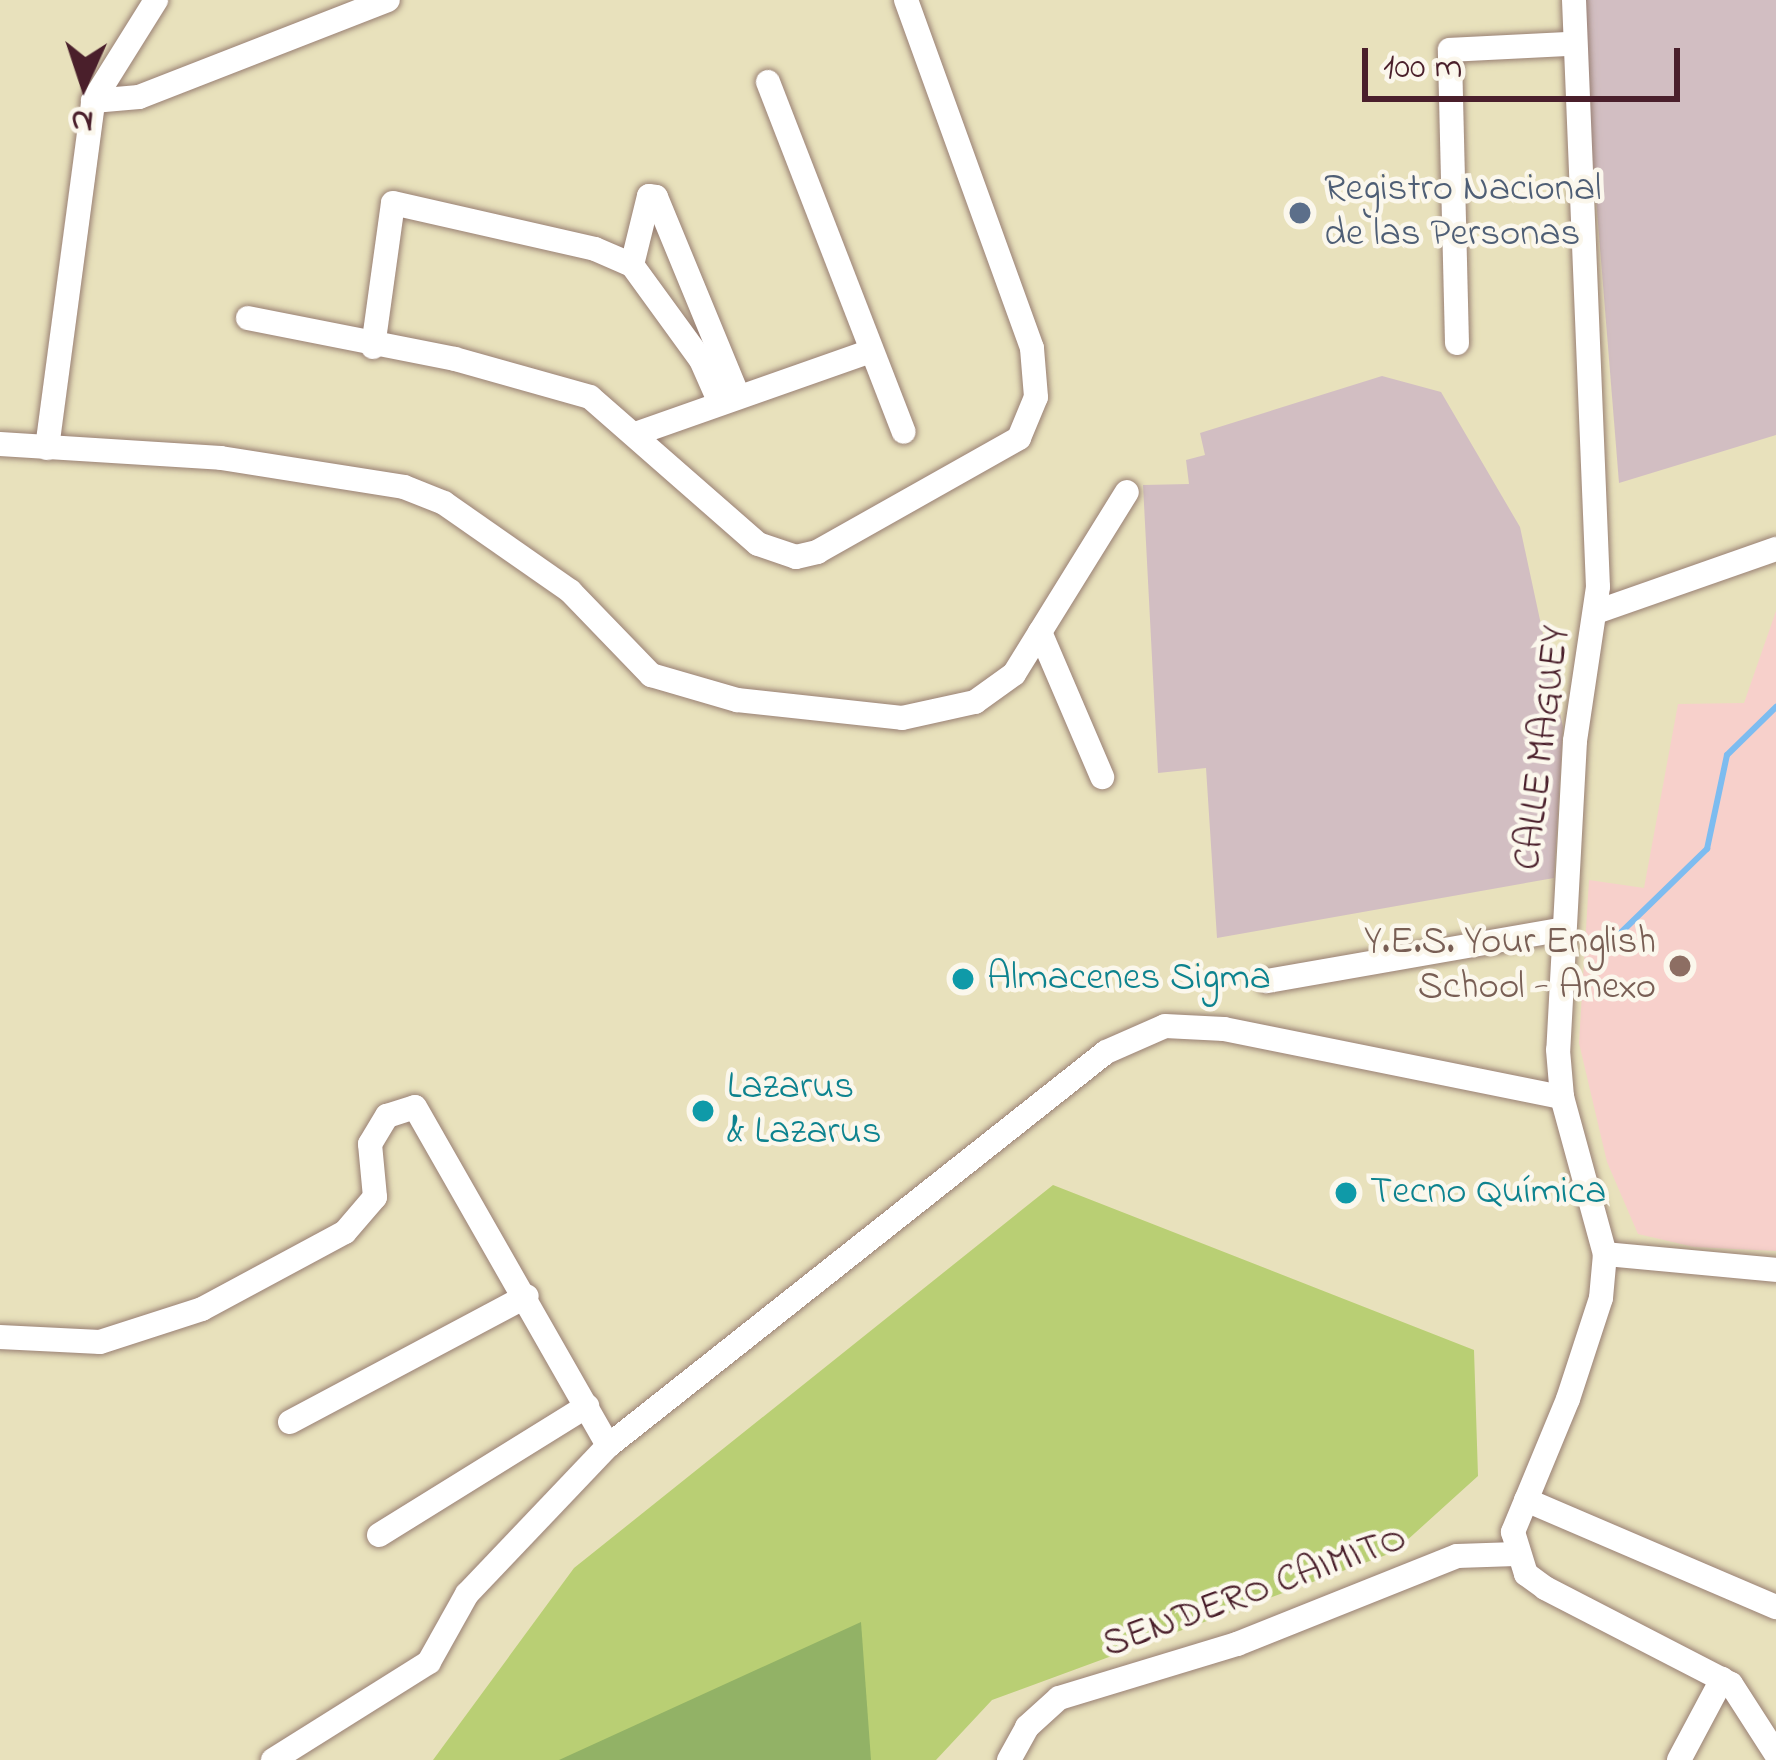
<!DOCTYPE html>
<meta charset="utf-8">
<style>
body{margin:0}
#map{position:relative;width:1776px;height:1760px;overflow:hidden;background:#e8e1bc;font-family:"Indie Flower",sans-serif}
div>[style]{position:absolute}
.built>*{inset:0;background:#f7d0cb}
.industrial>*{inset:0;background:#d2bec2}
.green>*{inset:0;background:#b9cf74}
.forest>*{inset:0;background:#92b266}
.stream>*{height:6px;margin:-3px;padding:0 3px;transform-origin:3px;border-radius:3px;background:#7dbcf0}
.roads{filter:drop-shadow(0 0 3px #998074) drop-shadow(0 0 3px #998074)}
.minor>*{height:24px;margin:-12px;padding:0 12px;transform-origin:12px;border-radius:12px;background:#fff}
.dots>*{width:33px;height:33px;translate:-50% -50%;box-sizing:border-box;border:6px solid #fbf7ec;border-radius:50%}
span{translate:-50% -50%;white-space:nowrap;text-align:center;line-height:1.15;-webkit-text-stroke:9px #fbf7ec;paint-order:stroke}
.service-label{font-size:39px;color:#4e5e75}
.left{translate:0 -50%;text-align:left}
.street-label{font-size:39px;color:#4a1f2b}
.education-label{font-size:39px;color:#785e54}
.right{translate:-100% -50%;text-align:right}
.culture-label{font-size:39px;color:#0d838f}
.north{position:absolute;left:24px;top:24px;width:120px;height:120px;-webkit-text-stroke:9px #fbf7ec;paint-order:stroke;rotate:183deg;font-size:33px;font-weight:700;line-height:48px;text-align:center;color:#4a1f2b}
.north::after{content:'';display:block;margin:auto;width:42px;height:54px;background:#4a1f2b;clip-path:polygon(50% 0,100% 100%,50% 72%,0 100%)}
.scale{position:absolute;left:1362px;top:48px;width:318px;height:54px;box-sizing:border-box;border:6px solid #4a1f2b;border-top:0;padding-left:15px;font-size:36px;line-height:42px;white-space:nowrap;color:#4a1f2b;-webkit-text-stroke:9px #fbf7ec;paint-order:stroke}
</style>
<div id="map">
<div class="built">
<i style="clip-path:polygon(1776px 611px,1776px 1251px,1694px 1247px,1638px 1234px,1607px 1162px,1579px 1043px,1589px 880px,1644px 888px,1678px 704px,1744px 703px)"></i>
</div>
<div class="industrial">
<i style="clip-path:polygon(1580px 0,1776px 0,1776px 435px,1619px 483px)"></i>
<i style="clip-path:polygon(1382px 376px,1441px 392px,1520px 527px,1563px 727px,1554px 878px,1217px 938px,1206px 768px,1158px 773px,1143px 485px,1189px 484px,1186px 460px,1205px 455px,1200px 433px)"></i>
</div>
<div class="green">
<i style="clip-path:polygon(1053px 1185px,1474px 1350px,1478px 1476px,1394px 1552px,992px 1700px,936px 1760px,433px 1760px,574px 1568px)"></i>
</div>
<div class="forest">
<i style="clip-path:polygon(861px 1622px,871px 1760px,559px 1760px)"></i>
</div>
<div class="stream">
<i style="left:1604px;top:949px;width:144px;rotate:-44.2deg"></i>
<i style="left:1707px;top:849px;width:96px;rotate:-78deg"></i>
<i style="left:1727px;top:755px;width:69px;rotate:-44.4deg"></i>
</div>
<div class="roads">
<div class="minor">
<i style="left:1574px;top:0;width:587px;rotate:87.66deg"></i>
<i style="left:1598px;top:587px;width:156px;rotate:98.5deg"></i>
<i style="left:1575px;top:741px;width:309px;rotate:93.1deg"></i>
<i style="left:1558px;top:1050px;width:47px;rotate:85.1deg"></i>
<i style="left:1562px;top:1097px;width:163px;rotate:74.7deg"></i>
<i style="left:1605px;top:1254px;width:44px;rotate:95.2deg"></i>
<i style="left:1601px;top:1298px;width:106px;rotate:108.1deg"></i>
<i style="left:1568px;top:1399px;width:144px;rotate:112.5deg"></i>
<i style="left:1513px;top:1532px;width:44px;rotate:72.8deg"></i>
<i style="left:1526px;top:1574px;width:24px;rotate:36deg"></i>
<i style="left:1545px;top:1588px;width:209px;rotate:27.3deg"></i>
<i style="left:1731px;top:1684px;width:83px;rotate:57.3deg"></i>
<i style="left:768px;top:82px;width:375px;rotate:68.8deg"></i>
<i style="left:93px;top:101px;width:46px;rotate:-5deg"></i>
<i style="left:139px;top:97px;width:267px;rotate:-21.3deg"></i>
<i style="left:632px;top:265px;width:71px;rotate:-76.2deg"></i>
<i style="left:649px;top:196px;width:7px;rotate:8deg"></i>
<i style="left:656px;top:197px;width:213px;rotate:67.6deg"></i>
<i style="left:248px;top:318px;width:211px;rotate:11.2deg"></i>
<i style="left:455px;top:359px;width:140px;rotate:15.7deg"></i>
<i style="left:590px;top:397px;width:223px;rotate:41.2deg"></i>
<i style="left:758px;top:544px;width:40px;rotate:18.9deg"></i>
<i style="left:796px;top:557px;width:22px;rotate:-13deg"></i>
<i style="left:817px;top:552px;width:232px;rotate:-29.4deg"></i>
<i style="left:1019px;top:438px;width:44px;rotate:-67.5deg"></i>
<i style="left:1036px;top:397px;width:49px;rotate:-94.7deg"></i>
<i style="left:1032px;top:348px;width:370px;rotate:-109.9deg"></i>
<i style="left:1457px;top:343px;width:293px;rotate:-91.4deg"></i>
<i style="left:1450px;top:50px;width:120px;rotate:-2.9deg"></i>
<i style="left:373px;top:347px;width:145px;rotate:-82.1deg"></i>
<i style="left:393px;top:203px;width:207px;rotate:12.8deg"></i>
<i style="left:595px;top:249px;width:40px;rotate:23.4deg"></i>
<i style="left:632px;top:265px;width:117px;rotate:54deg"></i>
<i style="left:701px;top:360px;width:47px;rotate:66.2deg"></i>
<i style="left:638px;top:433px;width:244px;rotate:-19.4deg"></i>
<i style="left:0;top:444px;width:221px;rotate:3.6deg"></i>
<i style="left:221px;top:458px;width:185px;rotate:9deg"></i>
<i style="left:404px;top:487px;width:43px;rotate:21.8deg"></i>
<i style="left:444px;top:503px;width:154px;rotate:34.9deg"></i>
<i style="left:570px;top:591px;width:117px;rotate:46deg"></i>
<i style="left:651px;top:675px;width:90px;rotate:16.2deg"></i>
<i style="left:737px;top:700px;width:166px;rotate:6.2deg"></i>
<i style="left:902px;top:718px;width:75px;rotate:-12.4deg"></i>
<i style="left:975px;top:702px;width:48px;rotate:-35.7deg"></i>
<i style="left:1014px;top:674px;width:214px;rotate:-58.2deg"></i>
<i style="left:47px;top:448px;width:350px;rotate:-82.4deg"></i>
<i style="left:93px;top:101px;width:119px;rotate:-58deg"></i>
<i style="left:1596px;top:612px;width:191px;rotate:-19.3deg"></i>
<i style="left:1040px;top:632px;width:158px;rotate:66.8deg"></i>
<i style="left:1267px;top:981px;width:296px;rotate:-9.9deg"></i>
<i style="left:1605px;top:1254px;width:172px;rotate:5.3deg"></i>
<i style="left:0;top:1337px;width:100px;rotate:2.9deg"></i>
<i style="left:100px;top:1342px;width:107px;rotate:-17.9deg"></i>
<i style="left:202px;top:1309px;width:162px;rotate:-28.3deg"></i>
<i style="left:345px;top:1232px;width:46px;rotate:-49.4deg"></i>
<i style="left:375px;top:1197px;width:53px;rotate:-95.4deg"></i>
<i style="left:370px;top:1144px;width:33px;rotate:-59deg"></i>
<i style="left:387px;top:1116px;width:29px;rotate:-18deg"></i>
<i style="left:415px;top:1107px;width:390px;rotate:60.3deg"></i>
<i style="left:290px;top:1422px;width:268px;rotate:-28deg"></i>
<i style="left:1526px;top:1500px;width:272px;rotate:23.2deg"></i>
<i style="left:379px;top:1535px;width:245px;rotate:-31.8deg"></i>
<i style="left:273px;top:1760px;width:184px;rotate:-32.1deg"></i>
<i style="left:429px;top:1662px;width:78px;rotate:-60.8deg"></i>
<i style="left:467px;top:1594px;width:204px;rotate:-46.4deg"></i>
<i style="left:608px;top:1446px;width:635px;rotate:-38.35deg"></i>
<i style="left:1106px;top:1052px;width:64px;rotate:-23.8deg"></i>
<i style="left:1165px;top:1026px;width:59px;rotate:2.9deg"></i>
<i style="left:1224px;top:1029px;width:345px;rotate:11.4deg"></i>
<i style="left:1009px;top:1760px;width:38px;rotate:-61deg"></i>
<i style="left:1027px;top:1727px;width:43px;rotate:-42.2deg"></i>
<i style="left:1059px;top:1698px;width:186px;rotate:-16.9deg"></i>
<i style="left:1237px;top:1644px;width:237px;rotate:-21.8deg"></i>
<i style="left:1457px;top:1556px;width:59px;rotate:-1.9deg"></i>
<i style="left:1679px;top:1760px;width:92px;rotate:-62deg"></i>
</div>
</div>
<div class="dots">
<i style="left:1300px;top:213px;background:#5c6f8a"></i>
<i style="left:1680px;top:966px;background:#8d6e63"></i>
<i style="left:963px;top:979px;background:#0f9aa8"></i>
<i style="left:703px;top:1111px;background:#0f9aa8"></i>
<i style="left:1346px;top:1193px;background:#0f9aa8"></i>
</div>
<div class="service-label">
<span class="left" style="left:1324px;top:213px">Registro Nacional<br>de las Personas</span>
</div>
<div class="street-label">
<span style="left:1544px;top:748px;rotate:-83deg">CALLE MAGUEY</span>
<span style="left:1255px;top:1593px;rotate:-20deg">SENDERO CAIMITO</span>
</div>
<div class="education-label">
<span class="right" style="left:1656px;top:966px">Y.E.S. Your English<br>School - Anexo</span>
</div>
<div class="culture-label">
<span class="left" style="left:987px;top:979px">Almacenes Sigma</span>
<span class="left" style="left:727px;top:1111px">Lazarus<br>&amp; Lazarus</span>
<span class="left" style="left:1370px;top:1193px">Tecno Química</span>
</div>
<div class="north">N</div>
<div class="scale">100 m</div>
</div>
